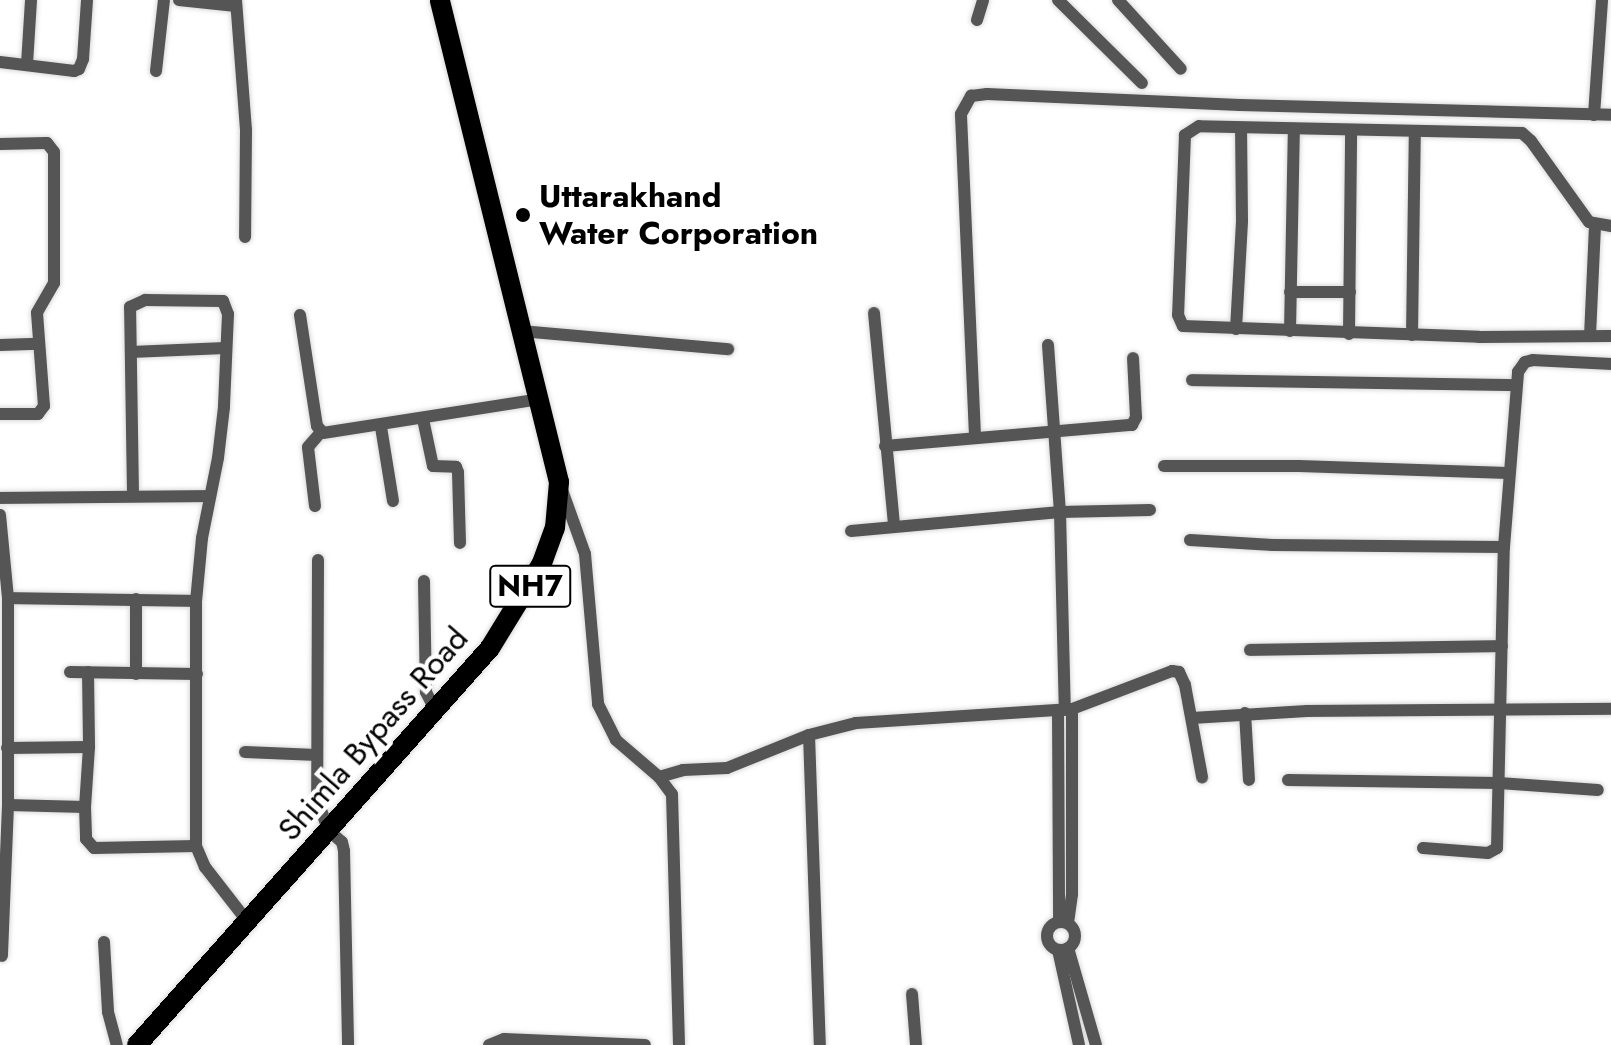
<!DOCTYPE html>
<style>
body{margin:0}
#map{position:relative;width:1611px;height:1045px;overflow:hidden;background:#fff;font-family:Jost,sans-serif}
div>[style]{position:absolute}
.roads{filter:drop-shadow(0 0 2px #dbdbdb) drop-shadow(0 0 2px #dbdbdb)}
.minor>*{height:12px;margin:-6px;padding:0 6px;transform-origin:6px;border-radius:6px;background:#555}
.minor>.ring{margin:-6px;padding:0;box-sizing:content-box;background:none;border:12px solid #555;border-radius:50%}
.trunk>*{height:20px;margin:-10px;padding:0 10px;transform-origin:10px;border-radius:10px;background:#000}
.dots>*{width:22px;height:22px;translate:-50% -50%;box-sizing:border-box;border:4px solid #fff;border-radius:50%}
span{translate:-50% -50%;white-space:nowrap;text-align:center;line-height:1.15;-webkit-text-stroke:8px #fff;paint-order:stroke}
.shield-label span{padding:2px 6px;background:#fff;border:2px solid;border-radius:6px;-webkit-text-stroke-width:0}
.shield-label{font-size:30px;color:#000;font-weight:700}
.poi-label{font-size:32px;color:#000;font-weight:700}
.left{translate:0 -50%;text-align:left}
.street-label{font-size:32px;color:#000}
</style>
<div id="map">
<div class="roads">
<div class="minor">
<i style="left:179px;top:0;width:57px;rotate:6deg"></i>
<i style="left:236px;top:0;width:130px;rotate:85.6deg"></i>
<i style="left:246px;top:130px;width:107px;rotate:90.5deg"></i>
<i style="left:1058px;top:0;width:118px;rotate:44.7deg"></i>
<i style="left:1118px;top:0;width:93px;rotate:47.6deg"></i>
<i style="left:977px;top:20px;width:21px;rotate:-73deg"></i>
<i style="left:0;top:62px;width:75px;rotate:6.9deg"></i>
<i style="left:74px;top:71px;width:5px;rotate:-22deg"></i>
<i style="left:79px;top:69px;width:11px;rotate:-68deg"></i>
<i style="left:83px;top:59px;width:59px;rotate:-86.1deg"></i>
<i style="left:27px;top:64px;width:64px;rotate:-86.4deg"></i>
<i style="left:156px;top:71px;width:71px;rotate:-83.6deg"></i>
<i style="left:1594px;top:115px;width:115px;rotate:-86deg"></i>
<i style="left:0;top:144px;width:47px;rotate:-1.2deg"></i>
<i style="left:47px;top:143px;width:11px;rotate:52deg"></i>
<i style="left:54px;top:152px;width:131px;rotate:90deg"></i>
<i style="left:54px;top:283px;width:34px;rotate:120deg"></i>
<i style="left:37px;top:313px;width:93px;rotate:85.7deg"></i>
<i style="left:44px;top:406px;width:10px;rotate:127deg"></i>
<i style="left:38px;top:414px;width:38px;rotate:180deg"></i>
<i style="left:1611px;top:226px;width:22px;rotate:-170deg"></i>
<i style="left:1589px;top:222px;width:100px;rotate:-125.6deg"></i>
<i style="left:1531px;top:141px;width:12px;rotate:-138deg"></i>
<i style="left:1522px;top:133px;width:323px;rotate:-178.8deg"></i>
<i style="left:1199px;top:126px;width:17px;rotate:147deg"></i>
<i style="left:1185px;top:135px;width:180px;rotate:92.2deg"></i>
<i style="left:1178px;top:315px;width:12px;rotate:66deg"></i>
<i style="left:1183px;top:326px;width:296px;rotate:2.1deg"></i>
<i style="left:1479px;top:337px;width:132px;rotate:-0.4deg"></i>
<i style="left:1290px;top:292px;width:60px"></i>
<i style="left:874px;top:313px;width:213px;rotate:84.6deg"></i>
<i style="left:300px;top:315px;width:112px;rotate:81.3deg"></i>
<i style="left:317px;top:426px;width:9px;rotate:49deg"></i>
<i style="left:323px;top:433px;width:219px;rotate:-8.9deg"></i>
<i style="left:1236px;top:329px;width:109px;rotate:-86.8deg"></i>
<i style="left:1242px;top:220px;width:92px;rotate:-90.6deg"></i>
<i style="left:521px;top:331px;width:208px;rotate:5deg"></i>
<i style="left:1290px;top:331px;width:201px;rotate:-88.9deg"></i>
<i style="left:1349px;top:334px;width:203px;rotate:-89.4deg"></i>
<i style="left:1412px;top:335px;width:204px;rotate:-89.2deg"></i>
<i style="left:1590px;top:336px;width:110px;rotate:-87.4deg"></i>
<i style="left:0;top:345px;width:38px;rotate:-2deg"></i>
<i style="left:1048px;top:345px;width:167px;rotate:85.9deg"></i>
<i style="left:1060px;top:512px;width:198px;rotate:88.6deg"></i>
<i style="left:131px;top:352px;width:94px;rotate:-2.4deg"></i>
<i style="left:1192px;top:380px;width:324px;rotate:0.9deg"></i>
<i style="left:423px;top:419px;width:48px;rotate:78deg"></i>
<i style="left:433px;top:466px;width:23px;rotate:2deg"></i>
<i style="left:456px;top:467px;width:5px;rotate:68deg"></i>
<i style="left:458px;top:472px;width:71px;rotate:88.4deg"></i>
<i style="left:381px;top:427px;width:75px;rotate:80.8deg"></i>
<i style="left:975px;top:436px;width:322px;rotate:-92.5deg"></i>
<i style="left:961px;top:114px;width:21px;rotate:-61deg"></i>
<i style="left:971px;top:96px;width:16px;rotate:-7deg"></i>
<i style="left:987px;top:94px;width:253px;rotate:2.5deg"></i>
<i style="left:1240px;top:105px;width:371px;rotate:1.5deg"></i>
<i style="left:885px;top:446px;width:248px;rotate:-4.9deg"></i>
<i style="left:1132px;top:425px;width:9px;rotate:-63deg"></i>
<i style="left:1136px;top:417px;width:59px;rotate:-92.9deg"></i>
<i style="left:1164px;top:466px;width:135px"></i>
<i style="left:1299px;top:466px;width:209px;rotate:1.9deg"></i>
<i style="left:562px;top:490px;width:68px;rotate:70.2deg"></i>
<i style="left:585px;top:554px;width:151px;rotate:85deg"></i>
<i style="left:598px;top:704px;width:40px;rotate:63.4deg"></i>
<i style="left:616px;top:740px;width:57px;rotate:40.7deg"></i>
<i style="left:659px;top:777px;width:21px;rotate:53deg"></i>
<i style="left:672px;top:794px;width:251px;rotate:88.4deg"></i>
<i style="left:133px;top:494px;width:187px;rotate:-90.9deg"></i>
<i style="left:130px;top:307px;width:17px;rotate:-25deg"></i>
<i style="left:145px;top:300px;width:78px;rotate:0.7deg"></i>
<i style="left:223px;top:301px;width:14px;rotate:69deg"></i>
<i style="left:228px;top:314px;width:93px;rotate:92.5deg"></i>
<i style="left:224px;top:407px;width:51px;rotate:96.7deg"></i>
<i style="left:218px;top:458px;width:82px;rotate:101.3deg"></i>
<i style="left:202px;top:538px;width:63px;rotate:95.4deg"></i>
<i style="left:196px;top:601px;width:245px;rotate:90deg"></i>
<i style="left:196px;top:846px;width:23px;rotate:67deg"></i>
<i style="left:205px;top:867px;width:68px;rotate:52.1deg"></i>
<i style="left:0;top:498px;width:210px;rotate:-0.5deg"></i>
<i style="left:315px;top:506px;width:59px;rotate:-96.8deg"></i>
<i style="left:308px;top:447px;width:18px;rotate:-49deg"></i>
<i style="left:0;top:515px;width:83px;rotate:84.5deg"></i>
<i style="left:8px;top:598px;width:207px;rotate:90deg"></i>
<i style="left:8px;top:805px;width:151px;rotate:92.3deg"></i>
<i style="left:851px;top:531px;width:210px;rotate:-5.2deg"></i>
<i style="left:1060px;top:512px;width:90px;rotate:-1.3deg"></i>
<i style="left:1190px;top:540px;width:83px;rotate:3.4deg"></i>
<i style="left:1273px;top:545px;width:231px;rotate:0.5deg"></i>
<i style="left:318px;top:560px;width:239px;rotate:90.2deg"></i>
<i style="left:317px;top:799px;width:33px;rotate:70deg"></i>
<i style="left:328px;top:830px;width:18px;rotate:41deg"></i>
<i style="left:342px;top:842px;width:9px;rotate:77deg"></i>
<i style="left:344px;top:851px;width:194px;rotate:88.8deg"></i>
<i style="left:424px;top:581px;width:111px;rotate:89deg"></i>
<i style="left:426px;top:692px;width:22px;rotate:63deg"></i>
<i style="left:8px;top:598px;width:188px;rotate:0.9deg"></i>
<i style="left:1250px;top:650px;width:252px;rotate:-0.9deg"></i>
<i style="left:70px;top:672px;width:127px;rotate:0.9deg"></i>
<i style="left:88px;top:672px;width:75px;rotate:89.2deg"></i>
<i style="left:136px;top:674px;width:75px;rotate:-90deg"></i>
<i style="left:1058px;top:710px;width:211px;rotate:89.7deg"></i>
<i style="left:1245px;top:713px;width:67px;rotate:86.6deg"></i>
<i style="left:1192px;top:718px;width:115px;rotate:-3.5deg"></i>
<i style="left:1307px;top:711px;width:304px;rotate:-0.4deg"></i>
<i style="left:809px;top:735px;width:310px;rotate:88deg"></i>
<i style="left:7px;top:748px;width:82px;rotate:-0.7deg"></i>
<i style="left:89px;top:747px;width:60px;rotate:93.8deg"></i>
<i style="left:85px;top:807px;width:77px;rotate:-178.5deg"></i>
<i style="left:245px;top:752px;width:72px;rotate:2.4deg"></i>
<i style="left:659px;top:777px;width:25px;rotate:-16deg"></i>
<i style="left:683px;top:770px;width:44px;rotate:-2.6deg"></i>
<i style="left:727px;top:768px;width:88px;rotate:-21.9deg"></i>
<i style="left:809px;top:735px;width:49px;rotate:-14.3deg"></i>
<i style="left:856px;top:723px;width:216px;rotate:-3.7deg"></i>
<i style="left:1072px;top:709px;width:107px;rotate:-20.8deg"></i>
<i style="left:1172px;top:671px;width:7px;rotate:8deg"></i>
<i style="left:1179px;top:672px;width:14px;rotate:65deg"></i>
<i style="left:1185px;top:685px;width:94px;rotate:79.5deg"></i>
<i style="left:1288px;top:780px;width:211px;rotate:0.8deg"></i>
<i style="left:1499px;top:783px;width:99px;rotate:4deg"></i>
<i style="left:85px;top:807px;width:32px;rotate:88deg"></i>
<i style="left:86px;top:839px;width:12px;rotate:48deg"></i>
<i style="left:94px;top:848px;width:102px;rotate:-1.1deg"></i>
<i style="left:1423px;top:848px;width:65px;rotate:4.4deg"></i>
<i style="left:1488px;top:853px;width:10px;rotate:-29deg"></i>
<i style="left:1497px;top:848px;width:301px;rotate:-88.7deg"></i>
<i style="left:1504px;top:547px;width:176px;rotate:-85.4deg"></i>
<i style="left:1518px;top:372px;width:12px;rotate:-55deg"></i>
<i style="left:1525px;top:362px;width:8px;rotate:-14deg"></i>
<i style="left:1533px;top:360px;width:78px;rotate:2.9deg"></i>
<i class="ring" style="left:1047px;top:922px;width:16px;height:16px"></i>
<i style="left:1068px;top:923px;width:29px;rotate:-82deg"></i>
<i style="left:1072px;top:894px;width:185px;rotate:-90deg"></i>
<i style="left:104px;top:942px;width:70px;rotate:86.7deg"></i>
<i style="left:108px;top:1012px;width:34px;rotate:75deg"></i>
<i style="left:1068px;top:948px;width:101px;rotate:73.9deg"></i>
<i style="left:1058px;top:950px;width:97px;rotate:77.5deg"></i>
<i style="left:912px;top:994px;width:51px;rotate:85.5deg"></i>
<i style="left:489px;top:1045px;width:16px;rotate:-22deg"></i>
<i style="left:504px;top:1039px;width:141px;rotate:2.4deg"></i>
</div>
<div class="trunk">
<i style="left:137px;top:1045px;width:531px;rotate:-48.36deg"></i>
<i style="left:490px;top:648px;width:100px;rotate:-58.5deg"></i>
<i style="left:542px;top:563px;width:37px;rotate:-70deg"></i>
<i style="left:555px;top:528px;width:46px;rotate:-85deg"></i>
<i style="left:559px;top:482px;width:496px;rotate:-103.9deg"></i>
</div>
</div>
<div class="dots">
<i style="left:523px;top:215px;background:#000"></i>
</div>
<div class="shield-label">
<span style="left:530px;top:586px">NH7</span>
</div>
<div class="poi-label">
<span class="left" style="left:539px;top:215px">Uttarakhand<br>Water Corporation</span>
</div>
<div class="street-label">
<span style="left:373px;top:734px;rotate:-49deg">Shimla Bypass Road</span>
</div>
</div>
